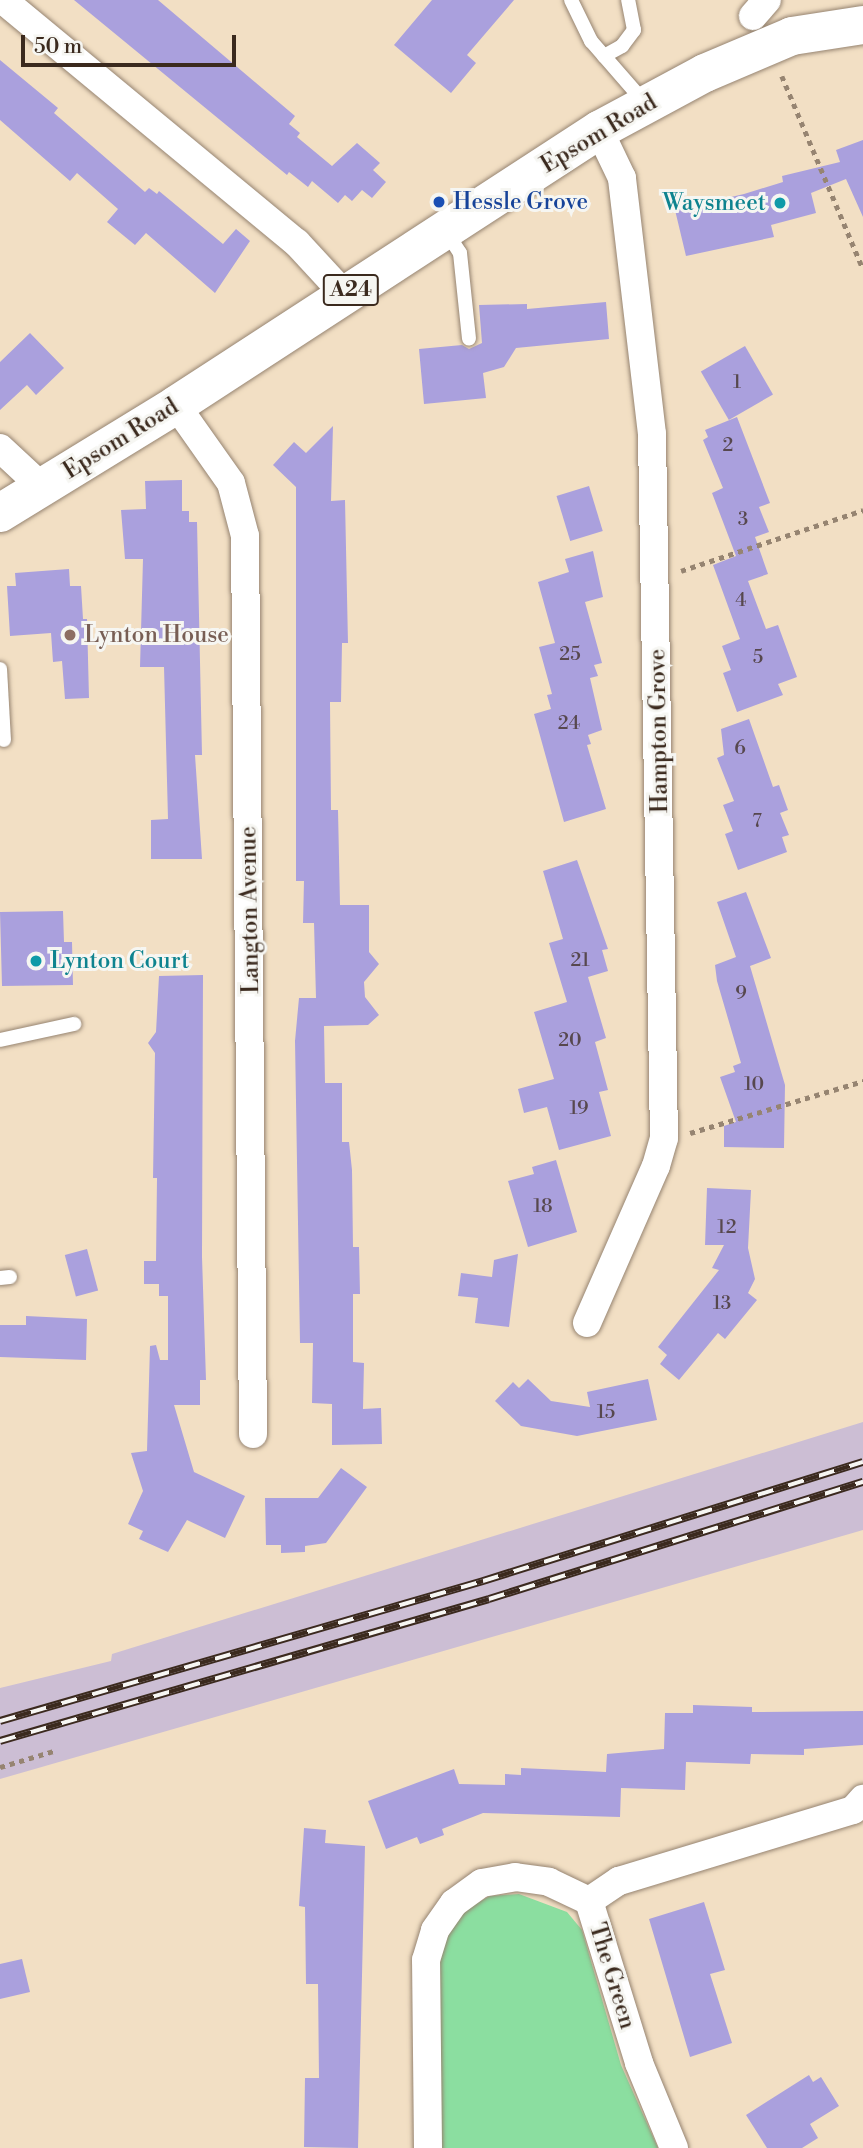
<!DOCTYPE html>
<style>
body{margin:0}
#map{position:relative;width:863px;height:2148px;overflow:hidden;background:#f2dfc4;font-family:"Libre Bodoni",serif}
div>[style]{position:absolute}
.industrial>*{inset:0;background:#ccbed4}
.green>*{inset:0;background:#8bdea0}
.building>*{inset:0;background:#aaa0dd;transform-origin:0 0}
.path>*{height:4.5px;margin-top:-2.25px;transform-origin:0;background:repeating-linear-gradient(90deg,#968471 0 5px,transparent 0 10px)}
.roads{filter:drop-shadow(0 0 2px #968471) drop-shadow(0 0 2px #968471)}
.lane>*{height:14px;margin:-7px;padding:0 7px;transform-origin:7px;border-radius:7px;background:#fff}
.street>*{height:28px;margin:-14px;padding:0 14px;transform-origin:14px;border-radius:14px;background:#fff}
.highway>*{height:38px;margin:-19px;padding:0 19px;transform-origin:19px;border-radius:19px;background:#fff}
.rail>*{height:8px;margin-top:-4px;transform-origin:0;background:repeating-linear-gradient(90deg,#f6f6f2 0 16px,#3b2a1e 0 32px);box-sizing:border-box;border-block:2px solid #3b2a1e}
.dots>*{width:19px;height:19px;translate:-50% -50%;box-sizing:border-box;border:4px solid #f6f6f2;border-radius:50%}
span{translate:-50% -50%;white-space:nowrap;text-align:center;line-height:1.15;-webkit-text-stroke:6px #f6f6f2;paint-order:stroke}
.number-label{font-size:19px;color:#57484e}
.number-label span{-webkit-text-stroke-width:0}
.shield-label span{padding:2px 5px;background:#f6f6f2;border:2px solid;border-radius:5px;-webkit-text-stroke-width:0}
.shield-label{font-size:21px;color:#3b2a1e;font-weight:700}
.street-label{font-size:23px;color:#3b2a1e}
.transit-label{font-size:23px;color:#164399}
.left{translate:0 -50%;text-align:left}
.culture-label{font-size:23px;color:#0d838f}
.right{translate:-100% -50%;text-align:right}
.education-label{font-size:23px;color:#785e54}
.scale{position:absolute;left:21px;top:35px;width:215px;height:32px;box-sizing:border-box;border:4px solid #3b2a1e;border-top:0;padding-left:9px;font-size:21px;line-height:24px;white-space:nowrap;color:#3b2a1e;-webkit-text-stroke:5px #f6f6f2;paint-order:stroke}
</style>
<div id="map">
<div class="industrial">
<i style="clip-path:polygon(863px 1422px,863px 1530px,0 1779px,0 1688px,111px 1661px,112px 1654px)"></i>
</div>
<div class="green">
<i style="clip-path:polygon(519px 1894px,567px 1912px,582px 1930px,621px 2065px,658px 2148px,439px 2148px,439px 1967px,447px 1934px,464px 1910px,490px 1896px)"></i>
</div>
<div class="building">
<i style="clip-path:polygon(74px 0,158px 0,295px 116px,289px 124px,300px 133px,297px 137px,332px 166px,357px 143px,380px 163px,373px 170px,386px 182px,372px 198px,362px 190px,352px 201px,345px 195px,338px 203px,312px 181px,308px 187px,289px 172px,287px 175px)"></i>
<i style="clip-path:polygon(432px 0,514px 0,467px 55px,476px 63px,451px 93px,394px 45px)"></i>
<i style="clip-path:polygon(0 60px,58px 108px,54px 113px,145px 192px,149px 188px,157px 194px,159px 191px,223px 244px,236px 229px,250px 241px,215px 293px,146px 233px,135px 245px,107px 222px,118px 209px,77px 173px,70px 181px,0 120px)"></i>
<i style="clip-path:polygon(863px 140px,863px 217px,846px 179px,811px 193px,816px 213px,771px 225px,774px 237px,686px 256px,675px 210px,744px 194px,783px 182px,782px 176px,840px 162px,836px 150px)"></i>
<i style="clip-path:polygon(606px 302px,609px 339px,516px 348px,504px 367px,483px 373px,486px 398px,424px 404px,419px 349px,462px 345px,469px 349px,482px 343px,479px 305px,527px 304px,527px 309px)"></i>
<i style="clip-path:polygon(30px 333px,64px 368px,36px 395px,27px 385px,0 410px,0 362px)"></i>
<i style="left:745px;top:346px;width:56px;height:51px;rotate:60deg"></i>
<i style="clip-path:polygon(737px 417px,770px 503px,759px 507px,769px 532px,755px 537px,768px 574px,748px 581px,766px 629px,778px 625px,797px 677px,778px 684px,783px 695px,737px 712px,723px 673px,731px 670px,722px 646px,740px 639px,713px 565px,736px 556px,712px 493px,723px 488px,703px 440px,708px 437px,705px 430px)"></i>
<i style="clip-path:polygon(333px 426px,331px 501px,345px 500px,348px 643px,342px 643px,341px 702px,330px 702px,331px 810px,338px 810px,340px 905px,369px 905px,369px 952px,379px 964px,364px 982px,365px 997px,379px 1015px,368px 1025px,324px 1026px,325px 1083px,342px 1083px,342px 1142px,349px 1142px,352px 1170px,353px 1247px,359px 1247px,360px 1294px,353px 1294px,353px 1362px,364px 1363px,363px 1409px,381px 1408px,382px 1444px,332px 1445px,332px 1404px,312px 1403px,313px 1343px,300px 1343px,295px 1041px,299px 998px,316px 998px,314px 923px,303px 923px,304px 881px,296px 881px,296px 487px,273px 465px,294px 442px,306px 453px)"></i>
<i style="clip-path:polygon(182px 480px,182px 511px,189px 511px,189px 522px,197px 522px,202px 755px,195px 755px,202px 859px,151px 859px,151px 820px,168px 819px,164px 667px,140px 667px,143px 559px,125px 559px,121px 510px,146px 509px,145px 481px)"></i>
<i style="left:589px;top:486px;width:47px;height:34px;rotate:73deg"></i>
<i style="clip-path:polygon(593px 551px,603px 597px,585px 602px,602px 663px,594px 665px,598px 676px,590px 678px,602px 730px,588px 735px,591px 744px,587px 745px,606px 809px,564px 822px,534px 714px,551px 709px,547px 695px,552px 694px,539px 647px,555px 643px,538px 582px,569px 572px,565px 559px)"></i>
<i style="clip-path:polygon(69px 569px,70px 586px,81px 586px,83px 619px,87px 619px,89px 698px,65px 699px,62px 661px,53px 662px,51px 633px,10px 636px,7px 586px,16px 586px,15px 573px)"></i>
<i style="clip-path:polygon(749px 719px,773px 787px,779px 785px,788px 810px,780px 813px,789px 835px,782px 837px,787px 852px,738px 870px,725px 834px,733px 831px,723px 805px,734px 801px,717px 758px,724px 755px,721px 729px)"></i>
<i style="clip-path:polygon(577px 860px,608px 949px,602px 950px,608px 971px,588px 977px,606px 1038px,595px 1042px,608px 1090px,599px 1092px,611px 1136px,559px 1150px,547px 1107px,524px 1113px,518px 1089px,554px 1079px,534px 1012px,567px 1002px,549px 943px,563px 939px,543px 871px)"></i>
<i style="clip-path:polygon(746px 892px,771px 958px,750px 966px,785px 1085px,784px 1148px,724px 1147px,724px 1126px,736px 1122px,720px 1077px,735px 1072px,733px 1066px,741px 1063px,717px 981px,715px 965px,736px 957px,717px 902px)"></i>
<i style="clip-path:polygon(63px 911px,64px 942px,72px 942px,73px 985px,2px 986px,0 912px)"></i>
<i style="clip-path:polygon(203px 975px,202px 1257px,206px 1380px,200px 1380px,200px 1405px,174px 1405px,194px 1472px,245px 1496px,225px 1538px,187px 1520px,168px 1552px,139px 1539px,143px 1531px,128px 1524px,143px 1491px,131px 1453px,147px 1451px,150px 1346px,156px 1345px,160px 1360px,168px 1360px,168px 1296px,159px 1296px,159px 1284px,144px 1284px,144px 1261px,156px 1261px,157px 1178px,153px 1178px,155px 1053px,148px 1043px,156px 1032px,159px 976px)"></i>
<i style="clip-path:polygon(556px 1160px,577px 1232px,528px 1247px,508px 1181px,534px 1174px,532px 1167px)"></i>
<i style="clip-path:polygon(707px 1188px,751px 1190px,748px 1248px,755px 1279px,748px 1293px,757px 1300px,725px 1339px,718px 1333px,679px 1380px,660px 1364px,667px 1355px,658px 1347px,719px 1270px,712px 1268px,724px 1245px,705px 1245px)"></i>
<i style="left:87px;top:1249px;width:43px;height:23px;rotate:75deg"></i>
<i style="clip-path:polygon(518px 1254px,509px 1327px,475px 1323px,478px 1298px,458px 1296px,461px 1273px,492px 1277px,494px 1260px)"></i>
<i style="clip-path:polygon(26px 1316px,87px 1319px,86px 1360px,0 1357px,0 1325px,26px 1325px)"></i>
<i style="clip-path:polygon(528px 1379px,551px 1401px,590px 1407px,587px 1392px,648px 1379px,657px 1420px,577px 1436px,521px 1426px,495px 1401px,513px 1382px,519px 1388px)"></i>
<i style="clip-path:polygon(341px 1468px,367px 1487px,326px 1543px,305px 1546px,305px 1552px,281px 1553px,281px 1545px,266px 1545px,265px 1498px,318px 1498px)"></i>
<i style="clip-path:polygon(693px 1705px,752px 1707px,752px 1712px,863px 1711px,863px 1745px,804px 1749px,804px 1755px,751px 1754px,750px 1764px,686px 1762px,685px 1790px,621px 1788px,620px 1817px,483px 1813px,442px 1829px,444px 1835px,420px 1844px,417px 1837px,386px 1849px,368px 1801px,454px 1769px,459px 1784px,505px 1785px,505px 1774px,521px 1775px,521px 1768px,606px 1772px,607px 1754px,664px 1749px,665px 1713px,693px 1713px)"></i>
<i style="clip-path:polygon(304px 1828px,326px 1830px,325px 1843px,365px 1846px,358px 2148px,304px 2147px,305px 2078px,319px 2078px,318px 1984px,306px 1984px,305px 1907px,299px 1906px)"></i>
<i style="clip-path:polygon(704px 1902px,725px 1970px,710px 1974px,732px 2043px,690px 2057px,649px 1919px)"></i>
<i style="clip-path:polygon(22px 1959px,30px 1992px,0 1999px,0 1964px)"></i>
<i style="clip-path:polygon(809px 2075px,813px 2082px,821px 2077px,839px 2106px,810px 2124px,818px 2138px,802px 2148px,767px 2148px,746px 2115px)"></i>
</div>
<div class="path">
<i style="left:782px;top:76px;width:209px;rotate:67.2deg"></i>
<i style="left:681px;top:571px;width:192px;rotate:-18.5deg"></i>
<i style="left:690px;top:1133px;width:181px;rotate:-16.7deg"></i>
<i style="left:0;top:1767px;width:59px;rotate:-16.6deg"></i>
</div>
<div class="roads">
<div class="lane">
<i style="left:571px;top:0;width:46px;rotate:64deg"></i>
<i style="left:591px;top:41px;width:82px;rotate:48.9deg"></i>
<i style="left:604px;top:56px;width:21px;rotate:-29deg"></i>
<i style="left:622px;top:46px;width:20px;rotate:-53deg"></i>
<i style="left:634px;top:30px;width:31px;rotate:-101deg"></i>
<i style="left:445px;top:230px;width:27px;rotate:57deg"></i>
<i style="left:460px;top:253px;width:86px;rotate:84deg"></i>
<i style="left:0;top:669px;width:71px;rotate:86.8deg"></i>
<i style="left:0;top:1040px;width:76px;rotate:-12.2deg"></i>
<i style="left:0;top:1278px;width:10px;rotate:-6deg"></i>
</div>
<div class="street">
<i style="left:3px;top:0;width:381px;rotate:39.6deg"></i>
<i style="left:297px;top:243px;width:69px;rotate:47.3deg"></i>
<i style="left:753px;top:16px;width:21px;rotate:-49deg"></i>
<i style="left:176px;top:405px;width:95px;rotate:54.8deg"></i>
<i style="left:231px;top:483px;width:55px;rotate:75.2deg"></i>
<i style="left:245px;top:536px;width:898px;rotate:89.49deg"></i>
<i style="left:0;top:448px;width:57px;rotate:42.9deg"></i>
<i style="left:587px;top:1323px;width:171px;rotate:-66.3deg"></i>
<i style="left:656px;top:1166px;width:29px;rotate:-74deg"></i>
<i style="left:664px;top:1138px;width:704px;rotate:-90.98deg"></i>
<i style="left:652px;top:434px;width:258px;rotate:-96.7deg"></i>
<i style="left:622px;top:178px;width:53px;rotate:-115.6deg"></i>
<i style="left:589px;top:1901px;width:36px;rotate:-34deg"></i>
<i style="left:619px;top:1881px;width:245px;rotate:-16.9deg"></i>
<i style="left:853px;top:1810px;width:15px;rotate:-48deg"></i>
<i style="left:428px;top:2148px;width:188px;rotate:-90.6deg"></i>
<i style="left:426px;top:1960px;width:31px;rotate:-73deg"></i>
<i style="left:435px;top:1930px;width:33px;rotate:-55deg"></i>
<i style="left:454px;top:1903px;width:34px;rotate:-36deg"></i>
<i style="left:482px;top:1883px;width:34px;rotate:-10deg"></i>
<i style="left:515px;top:1877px;width:34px;rotate:8deg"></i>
<i style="left:549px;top:1882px;width:44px;rotate:25.4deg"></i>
<i style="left:589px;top:1901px;width:170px;rotate:72.8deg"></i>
<i style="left:639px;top:2063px;width:92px;rotate:67.6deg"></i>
</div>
<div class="highway">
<i style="left:0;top:513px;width:206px;rotate:-31.5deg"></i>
<i style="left:176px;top:405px;width:505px;rotate:-33.03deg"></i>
<i style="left:599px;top:130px;width:120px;rotate:-28.3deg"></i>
<i style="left:705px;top:73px;width:95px;rotate:-23deg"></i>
<i style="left:792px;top:36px;width:72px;rotate:-8.8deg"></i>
</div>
</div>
<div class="rail">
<i style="left:0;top:1721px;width:503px;rotate:-16.16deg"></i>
<i style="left:483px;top:1581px;width:398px;rotate:-17.4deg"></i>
<i style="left:0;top:1741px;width:509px;rotate:-16.19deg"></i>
<i style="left:489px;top:1599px;width:392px;rotate:-17.4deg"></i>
</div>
<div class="dots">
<i style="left:439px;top:202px;background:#1a4fb4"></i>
<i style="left:780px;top:203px;background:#0f9aa8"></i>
<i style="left:70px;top:635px;background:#8d6e63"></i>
<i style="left:36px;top:961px;background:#0f9aa8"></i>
</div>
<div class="number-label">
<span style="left:737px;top:383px">1</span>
<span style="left:728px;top:446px">2</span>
<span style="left:743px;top:520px">3</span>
<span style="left:741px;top:601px">4</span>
<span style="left:570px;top:655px">25</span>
<span style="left:758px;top:658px">5</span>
<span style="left:569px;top:724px">24</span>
<span style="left:740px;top:749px">6</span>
<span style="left:757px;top:822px">7</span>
<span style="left:580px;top:961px">21</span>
<span style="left:741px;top:994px">9</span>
<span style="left:570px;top:1041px">20</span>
<span style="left:754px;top:1085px">10</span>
<span style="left:579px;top:1109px">19</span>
<span style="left:543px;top:1207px">18</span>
<span style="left:727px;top:1228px">12</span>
<span style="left:722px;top:1304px">13</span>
<span style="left:606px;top:1413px">15</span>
</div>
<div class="shield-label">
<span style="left:351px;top:290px">A24</span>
</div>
<div class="street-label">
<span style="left:599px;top:134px;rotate:-31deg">Epsom Road</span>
<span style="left:121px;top:439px;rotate:-32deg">Epsom Road</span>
<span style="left:659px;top:731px;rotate:-91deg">Hampton Grove</span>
<span style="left:250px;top:910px;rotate:-91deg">Langton Avenue</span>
<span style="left:612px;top:1976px;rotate:73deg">The Green</span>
</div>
<div class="transit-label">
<span class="left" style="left:453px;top:202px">Hessle Grove</span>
</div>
<div class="culture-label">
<span class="right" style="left:766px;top:203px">Waysmeet</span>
<span class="left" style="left:50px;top:961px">Lynton Court</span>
</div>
<div class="education-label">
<span class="left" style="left:84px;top:635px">Lynton House</span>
</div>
<div class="scale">50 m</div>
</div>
